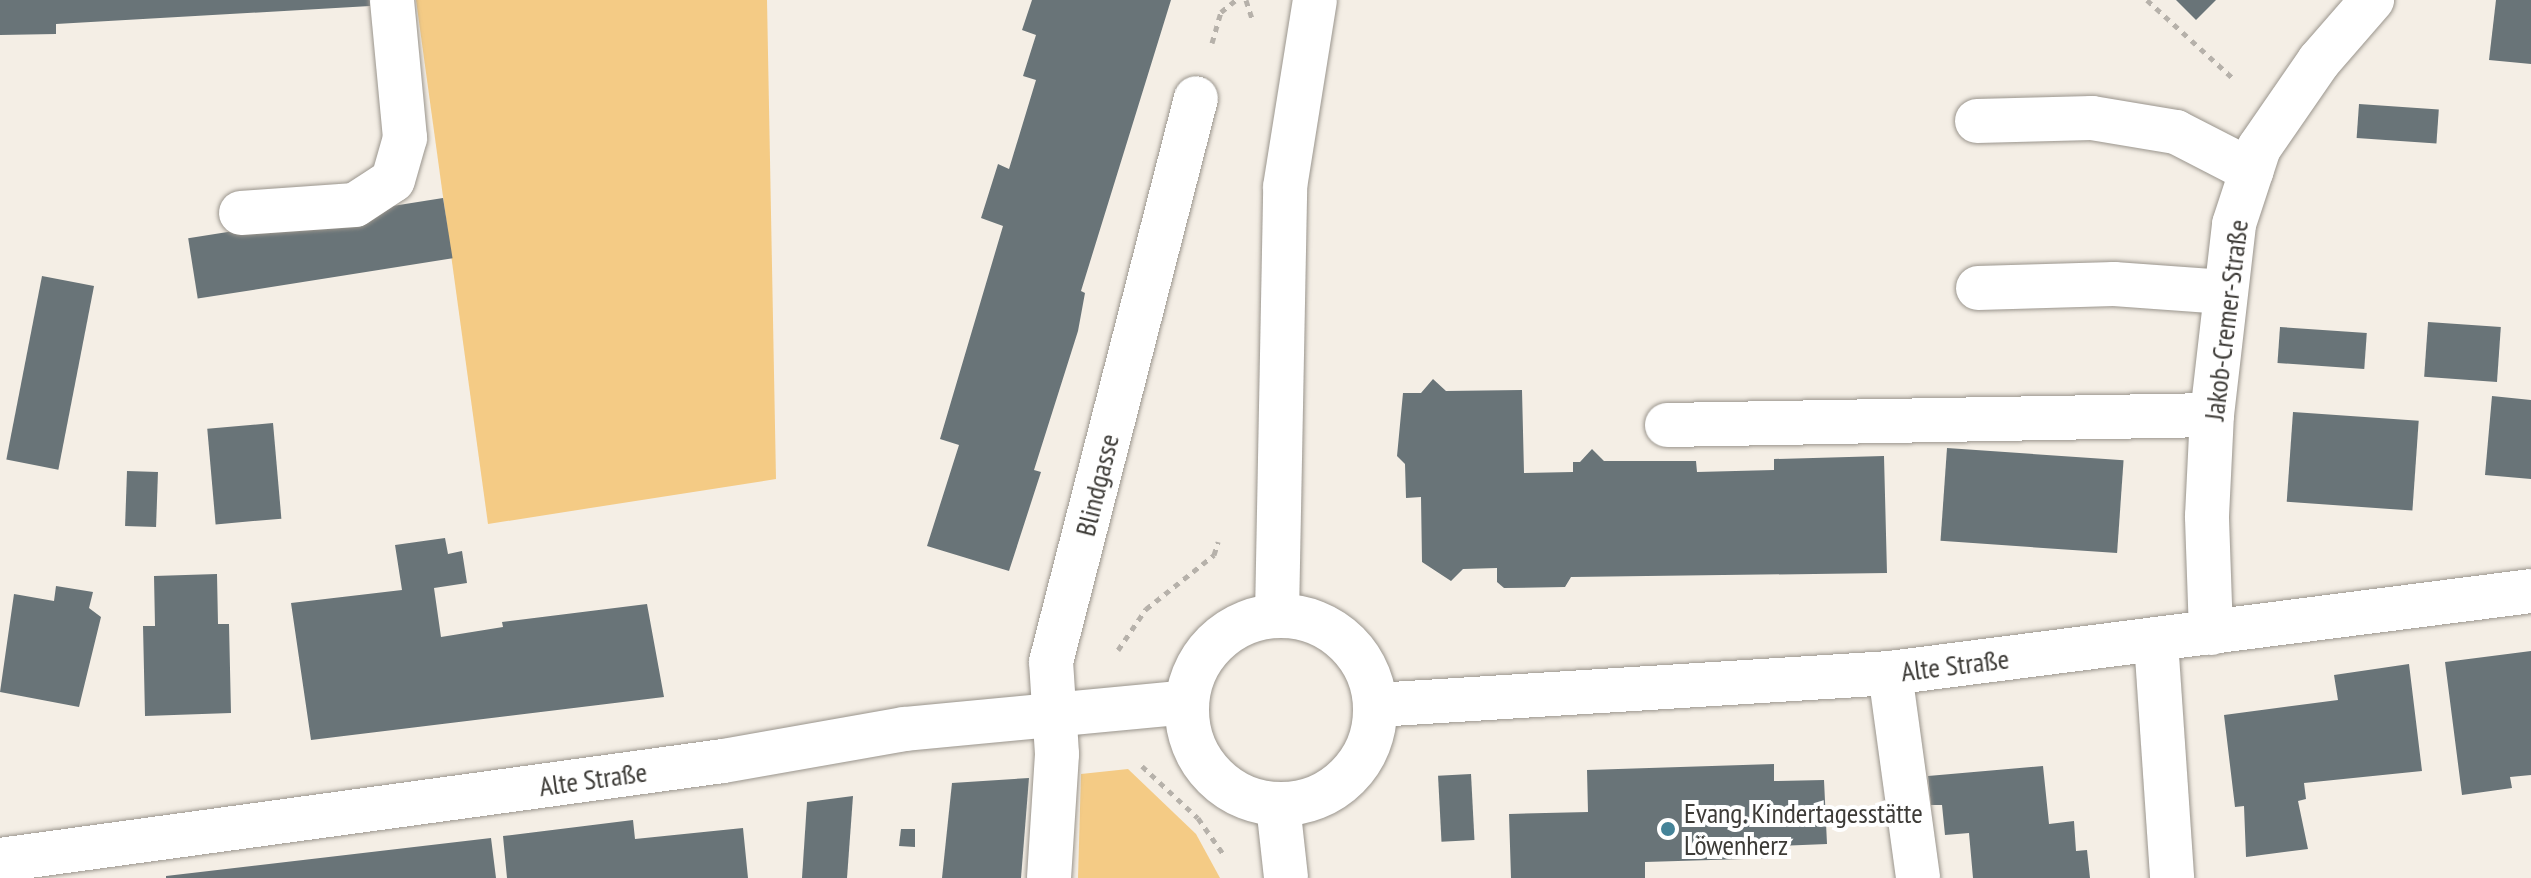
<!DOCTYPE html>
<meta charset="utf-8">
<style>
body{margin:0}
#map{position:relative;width:2531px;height:878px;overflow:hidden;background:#f4eee5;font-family:"PT Sans Narrow",sans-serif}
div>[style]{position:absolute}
.green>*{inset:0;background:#f4cb85}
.building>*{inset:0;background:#697478;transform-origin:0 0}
.path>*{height:5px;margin-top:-2.5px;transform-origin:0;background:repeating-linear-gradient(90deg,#b6b1aa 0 6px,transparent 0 12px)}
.roads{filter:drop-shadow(0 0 2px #9a958d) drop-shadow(0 0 2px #9a958d)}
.minor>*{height:44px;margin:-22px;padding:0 22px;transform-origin:22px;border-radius:22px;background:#fff}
.major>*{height:44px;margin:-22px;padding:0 22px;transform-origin:22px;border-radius:22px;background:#fff}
.major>.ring{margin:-22px;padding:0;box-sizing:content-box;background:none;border:44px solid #fff;border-radius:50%}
.dots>*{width:22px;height:22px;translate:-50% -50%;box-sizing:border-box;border:4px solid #fff;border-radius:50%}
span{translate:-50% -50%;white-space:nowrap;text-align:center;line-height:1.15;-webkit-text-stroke:8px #fff;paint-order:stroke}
.street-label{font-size:28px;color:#3d3b37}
.poi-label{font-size:28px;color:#3d3b37}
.left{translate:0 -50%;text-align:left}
</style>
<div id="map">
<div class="green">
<i style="clip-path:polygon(416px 0,767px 0,776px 479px,488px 524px)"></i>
<i style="clip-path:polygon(1128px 769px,1196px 834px,1220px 878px,1078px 878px,1081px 774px)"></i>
</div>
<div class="building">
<i style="clip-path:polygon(0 0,370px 0,370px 6px,56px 24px,56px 34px,0 35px)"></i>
<i style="clip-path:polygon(1032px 0,1171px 0,1081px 291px,1085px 293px,1078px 331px,1034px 470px,1041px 472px,1009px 571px,927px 546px,959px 445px,940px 439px,1003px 226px,981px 218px,998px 164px,1009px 169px,1036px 80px,1023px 76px,1036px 35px,1022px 30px)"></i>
<i style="clip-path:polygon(2176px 0,2216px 0,2196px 20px)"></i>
<i style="clip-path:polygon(2496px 0,2531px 0,2531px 64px,2489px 60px)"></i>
<i style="left:2359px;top:104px;width:80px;height:34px;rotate:4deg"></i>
<i style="left:443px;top:198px;width:61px;height:258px;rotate:81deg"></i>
<i style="left:42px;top:276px;width:53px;height:187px;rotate:11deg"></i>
<i style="left:2428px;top:322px;width:73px;height:55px;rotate:4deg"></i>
<i style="left:2280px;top:327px;width:87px;height:36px;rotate:4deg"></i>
<i style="clip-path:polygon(1433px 379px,1446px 391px,1522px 390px,1524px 473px,1573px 472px,1573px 462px,1580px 462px,1592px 449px,1604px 461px,1696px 461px,1697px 472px,1774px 470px,1774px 459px,1884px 456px,1887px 573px,1571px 577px,1565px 587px,1504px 588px,1497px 582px,1497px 568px,1463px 569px,1451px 581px,1422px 562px,1421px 497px,1406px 498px,1405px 464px,1397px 456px,1403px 393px,1421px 393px)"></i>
<i style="clip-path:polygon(2492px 396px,2531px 400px,2531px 479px,2485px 475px)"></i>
<i style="left:2293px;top:412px;width:126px;height:90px;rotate:4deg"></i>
<i style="left:273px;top:423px;width:96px;height:66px;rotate:85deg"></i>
<i style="left:1947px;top:448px;width:177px;height:93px;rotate:4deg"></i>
<i style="left:127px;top:471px;width:31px;height:55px;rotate:2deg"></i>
<i style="clip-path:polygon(445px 538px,448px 554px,462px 551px,467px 583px,434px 588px,441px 637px,503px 627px,502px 622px,647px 604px,664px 697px,311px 740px,291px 603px,402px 590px,395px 545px)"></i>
<i style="clip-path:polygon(217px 574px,218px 624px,229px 624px,231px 713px,145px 716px,143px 626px,155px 626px,154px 576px)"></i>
<i style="clip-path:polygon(56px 586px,93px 592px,89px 608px,101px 617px,79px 707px,0 692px,14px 594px,54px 601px)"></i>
<i style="clip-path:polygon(2531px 651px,2531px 775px,2510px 777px,2512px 788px,2462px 795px,2445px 662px)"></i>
<i style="clip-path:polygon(2409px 664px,2422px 771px,2304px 783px,2306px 799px,2298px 801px,2308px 849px,2246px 857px,2244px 806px,2235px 807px,2224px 715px,2338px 700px,2334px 675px)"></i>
<i style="clip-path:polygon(1774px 764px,1774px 781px,1824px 780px,1827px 844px,1776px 846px,1777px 858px,1645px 862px,1645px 878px,1511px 878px,1509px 814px,1588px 812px,1587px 770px)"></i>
<i style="clip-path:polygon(2043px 766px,2049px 824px,2074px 821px,2076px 851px,2087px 850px,2090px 878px,1973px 878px,1969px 833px,1945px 835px,1942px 805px,1931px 805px,1928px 776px)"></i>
<i style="left:1471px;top:774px;width:66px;height:33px;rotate:87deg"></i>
<i style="clip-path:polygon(1029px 778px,1021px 878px,942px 878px,952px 783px)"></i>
<i style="clip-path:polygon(853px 796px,847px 878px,802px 878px,807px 802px)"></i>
<i style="clip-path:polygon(633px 820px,635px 839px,743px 828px,748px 878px,507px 878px,503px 836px)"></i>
<i style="clip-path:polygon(901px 829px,915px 829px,915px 847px,899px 846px)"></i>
<i style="clip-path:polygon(491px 838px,496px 878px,166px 878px,166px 876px)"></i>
</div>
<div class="path">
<i style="left:1246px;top:0;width:19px;rotate:72deg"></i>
<i style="left:2147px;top:0;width:119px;rotate:42.3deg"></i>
<i style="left:1212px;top:43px;width:32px;rotate:-74deg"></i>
<i style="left:1221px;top:12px;width:19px;rotate:-39deg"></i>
<i style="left:1118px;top:650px;width:50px;rotate:-55.7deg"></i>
<i style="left:1146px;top:609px;width:87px;rotate:-38.5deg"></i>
<i style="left:1214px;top:555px;width:14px;rotate:-73deg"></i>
<i style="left:1142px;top:766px;width:76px;rotate:42.9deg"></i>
<i style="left:1198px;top:818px;width:45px;rotate:54.9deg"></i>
</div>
<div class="roads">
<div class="minor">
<i style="left:1977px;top:121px;width:115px;rotate:-1.5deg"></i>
<i style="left:2092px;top:118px;width:85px;rotate:9.5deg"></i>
<i style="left:2176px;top:132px;width:85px;rotate:27.2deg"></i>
<i style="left:241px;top:213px;width:114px;rotate:-4deg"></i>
<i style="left:355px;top:205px;width:45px;rotate:-33.3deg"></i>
<i style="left:393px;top:180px;width:44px;rotate:-74.1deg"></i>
<i style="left:405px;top:138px;width:139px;rotate:-95.4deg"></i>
<i style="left:1978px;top:288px;width:136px;rotate:-1.7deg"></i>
<i style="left:2114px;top:284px;width:111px;rotate:4.1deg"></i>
<i style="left:1667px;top:425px;width:545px;rotate:-1.05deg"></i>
<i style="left:2211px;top:633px;width:117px;rotate:-92deg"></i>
<i style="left:2207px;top:516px;width:101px;rotate:-87.2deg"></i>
<i style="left:2212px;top:415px;width:192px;rotate:-83.4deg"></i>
<i style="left:2234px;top:224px;width:80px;rotate:-71.8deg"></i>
<i style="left:2259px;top:148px;width:106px;rotate:-55.4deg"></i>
<i style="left:2319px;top:61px;width:81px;rotate:-49deg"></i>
<i style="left:2156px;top:641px;width:238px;rotate:86.1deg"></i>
<i style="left:1890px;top:673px;width:207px;rotate:82.2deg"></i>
<i style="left:1376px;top:705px;width:515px;rotate:-3.56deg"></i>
<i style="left:1890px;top:673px;width:646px;rotate:-7.29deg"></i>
<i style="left:0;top:860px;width:730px;rotate:-7.8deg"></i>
<i style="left:723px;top:761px;width:184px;rotate:-10deg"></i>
<i style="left:904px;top:729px;width:284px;rotate:-5.4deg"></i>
<i style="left:1049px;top:878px;width:124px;rotate:-86.3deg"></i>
<i style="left:1057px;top:754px;width:92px;rotate:-93.7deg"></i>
<i style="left:1051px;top:662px;width:582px;rotate:-75.58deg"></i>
</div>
<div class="major">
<i style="left:1277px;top:615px;width:428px;rotate:-88.9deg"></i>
<i style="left:1285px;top:187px;width:189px;rotate:-80.9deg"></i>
<i class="ring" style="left:1187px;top:616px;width:144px;height:144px"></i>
<i style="left:1278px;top:805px;width:73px;rotate:83.7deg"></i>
</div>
</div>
<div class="dots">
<i style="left:1668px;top:829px;background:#458398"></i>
</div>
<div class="street-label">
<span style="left:2226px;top:320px;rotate:-83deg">Jakob-Cremer-Straße</span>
<span style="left:1097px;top:485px;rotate:-76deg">Blindgasse</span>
<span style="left:1955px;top:665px;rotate:-7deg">Alte Straße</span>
<span style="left:593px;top:779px;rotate:-8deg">Alte Straße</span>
</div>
<div class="poi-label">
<span class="left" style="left:1684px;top:829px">Evang. Kindertagesstätte<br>Löwenherz</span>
</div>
</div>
